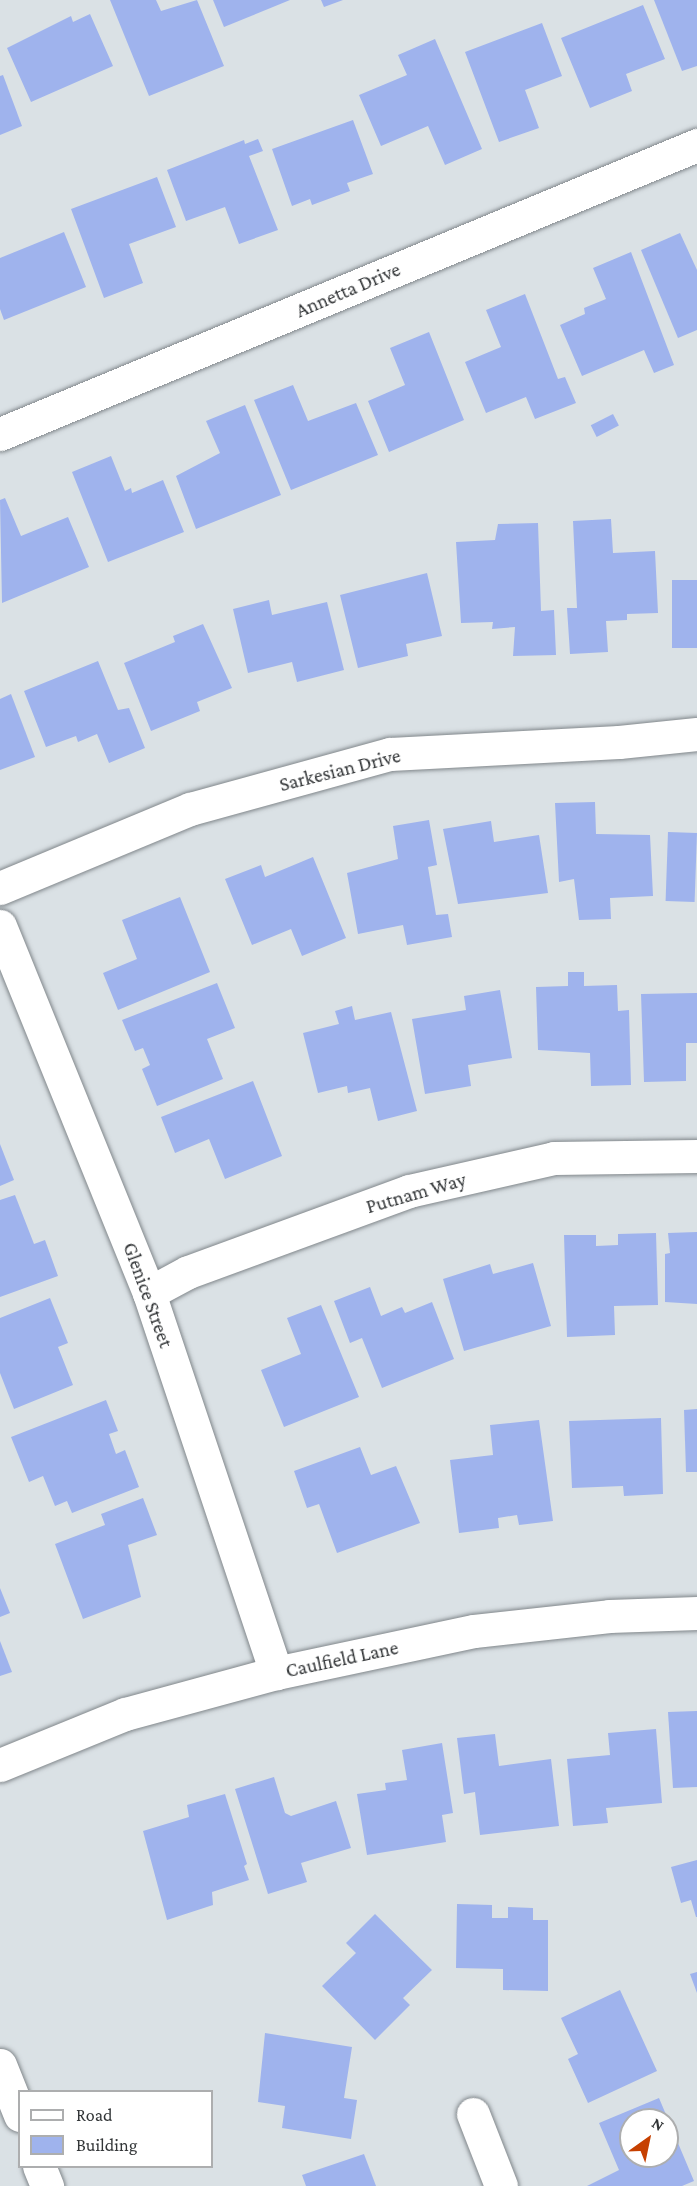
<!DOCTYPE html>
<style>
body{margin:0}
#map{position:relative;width:697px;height:2186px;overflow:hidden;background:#dae1e5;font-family:"Crimson Pro",serif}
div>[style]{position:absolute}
.building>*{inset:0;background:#9fb3ed;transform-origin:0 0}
.roads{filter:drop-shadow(0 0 2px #81878b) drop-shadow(0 0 2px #81878b)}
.street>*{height:33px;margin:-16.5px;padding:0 16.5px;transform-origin:16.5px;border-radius:16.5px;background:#fff}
.secondary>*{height:33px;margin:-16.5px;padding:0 16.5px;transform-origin:16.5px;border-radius:16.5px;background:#fff}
span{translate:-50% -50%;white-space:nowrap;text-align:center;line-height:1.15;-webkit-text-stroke:4.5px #fff;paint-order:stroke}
.street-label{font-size:20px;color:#323537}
.legend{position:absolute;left:18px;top:2090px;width:195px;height:78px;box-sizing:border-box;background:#fff;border:2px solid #adaeaf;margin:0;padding:8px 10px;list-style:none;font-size:18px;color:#323537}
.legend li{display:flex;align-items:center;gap:12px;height:30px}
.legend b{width:30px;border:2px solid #adaeaf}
.north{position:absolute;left:619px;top:2108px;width:60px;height:60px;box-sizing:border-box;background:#fff;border:2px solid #adaeaf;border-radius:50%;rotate:33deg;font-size:16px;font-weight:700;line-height:24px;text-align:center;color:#323537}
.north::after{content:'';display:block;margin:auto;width:21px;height:27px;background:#c64001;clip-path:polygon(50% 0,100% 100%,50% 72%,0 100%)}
</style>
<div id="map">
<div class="building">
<i style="clip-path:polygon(110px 0,156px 0,161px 11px,197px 0,224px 66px,149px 96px)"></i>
<i style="clip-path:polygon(213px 0,290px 0,224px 27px)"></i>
<i style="clip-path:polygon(321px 0,343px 0,324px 7px)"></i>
<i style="clip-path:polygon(654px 0,697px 0,697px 66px,682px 71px)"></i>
<i style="clip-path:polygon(643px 5px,665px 59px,626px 74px,632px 91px,590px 108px,561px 38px)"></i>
<i style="clip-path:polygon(90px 14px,113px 66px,31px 102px,7px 48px,71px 16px,73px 22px)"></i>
<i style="clip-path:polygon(542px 23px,562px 76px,525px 90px,539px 128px,499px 142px,465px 52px)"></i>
<i style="clip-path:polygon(435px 39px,482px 149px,445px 165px,428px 126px,381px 146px,359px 95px,407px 75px,398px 55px)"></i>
<i style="clip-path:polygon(3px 75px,22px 126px,0 135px,0 76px)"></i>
<i style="clip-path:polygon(353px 120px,373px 174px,347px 183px,350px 191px,312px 205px,310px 199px,292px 206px,272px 149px)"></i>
<i style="clip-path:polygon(258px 139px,263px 151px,249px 156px,278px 230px,239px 244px,225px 207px,186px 221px,167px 170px,244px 140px,245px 144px)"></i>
<i style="clip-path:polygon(157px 177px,176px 227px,129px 244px,143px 283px,104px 298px,71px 209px)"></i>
<i style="clip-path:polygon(64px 232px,86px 287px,4px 320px,0 309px,0 258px)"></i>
<i style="clip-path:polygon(680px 233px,697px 270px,697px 330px,678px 338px,641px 250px)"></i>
<i style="clip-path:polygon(631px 252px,674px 365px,654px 373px,644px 350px,582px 376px,560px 325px,585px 314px,584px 308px,606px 299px,593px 268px)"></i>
<i style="clip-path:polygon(525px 294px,558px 379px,565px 377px,576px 403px,535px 419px,526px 397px,486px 413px,465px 362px,501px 347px,486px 310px)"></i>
<i style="clip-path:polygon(429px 332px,464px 420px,389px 452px,368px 401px,405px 385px,390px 348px)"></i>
<i style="clip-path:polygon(293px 385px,308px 421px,356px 403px,378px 455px,291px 490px,254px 400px)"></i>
<i style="clip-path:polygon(245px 405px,281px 495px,196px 529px,176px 476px,220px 453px,206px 421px)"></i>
<i style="left:613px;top:414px;width:13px;height:25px;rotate:63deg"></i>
<i style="clip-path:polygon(111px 456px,125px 491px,131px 488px,132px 493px,163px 480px,184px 532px,108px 562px,72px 472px)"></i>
<i style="clip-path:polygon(5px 498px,21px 536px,68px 517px,89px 567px,2px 603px,0 500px)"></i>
<i style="clip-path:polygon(611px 519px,613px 553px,655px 551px,658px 613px,627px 614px,627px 620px,606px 621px,608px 652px,570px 654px,567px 608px,577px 608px,573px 521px)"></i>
<i style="clip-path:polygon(538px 523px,541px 611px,554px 610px,556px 655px,513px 656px,515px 627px,492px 629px,493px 622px,461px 623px,456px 542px,495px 540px,498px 524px)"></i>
<i style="clip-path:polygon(427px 573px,442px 636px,406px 644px,408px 656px,358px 668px,340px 595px)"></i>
<i style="left:672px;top:580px;width:25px;height:68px"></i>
<i style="clip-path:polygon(269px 600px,272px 615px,327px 602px,344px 670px,297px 682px,292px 662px,248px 673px,233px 609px)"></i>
<i style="clip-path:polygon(203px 624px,232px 688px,197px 702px,200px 711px,151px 731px,124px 663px,175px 642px,173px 636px)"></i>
<i style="clip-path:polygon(98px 661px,118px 710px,129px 708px,145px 748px,109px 763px,97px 734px,78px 742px,76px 736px,46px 747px,24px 691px)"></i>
<i style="clip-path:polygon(11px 694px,35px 757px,0 770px,0 699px)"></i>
<i style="clip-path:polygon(595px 802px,596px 834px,650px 835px,653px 896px,610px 898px,611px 919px,579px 920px,574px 879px,559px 882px,555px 803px)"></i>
<i style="clip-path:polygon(429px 820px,437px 865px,428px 867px,436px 915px,448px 914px,452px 937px,407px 945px,403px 925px,358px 934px,347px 873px,398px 859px,393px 826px)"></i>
<i style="clip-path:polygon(491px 821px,494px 842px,539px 835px,548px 893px,458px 904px,443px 829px)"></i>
<i style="left:668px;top:832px;width:29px;height:69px;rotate:2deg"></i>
<i style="clip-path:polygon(313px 857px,346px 938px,302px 956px,291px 929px,252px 945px,225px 879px,261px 865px,265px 877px)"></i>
<i style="clip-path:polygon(180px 897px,210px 972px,118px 1010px,103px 973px,137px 959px,122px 920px)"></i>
<i style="clip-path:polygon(568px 972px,584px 972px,584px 986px,617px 985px,618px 1011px,629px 1010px,631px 1085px,591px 1086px,590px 1053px,538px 1050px,536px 987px,568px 986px)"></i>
<i style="clip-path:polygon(217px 983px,235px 1028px,207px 1039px,223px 1079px,157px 1106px,142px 1069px,150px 1065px,143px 1048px,135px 1051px,122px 1020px)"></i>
<i style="clip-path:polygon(500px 990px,512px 1058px,468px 1065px,471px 1086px,425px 1094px,412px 1019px,466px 1010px,464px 996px)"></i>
<i style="clip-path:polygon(697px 993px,697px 1043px,686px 1043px,686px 1081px,644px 1082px,641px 994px)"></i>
<i style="clip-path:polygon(352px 1006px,355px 1020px,391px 1012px,417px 1111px,378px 1121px,370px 1088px,348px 1093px,347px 1086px,318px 1093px,303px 1033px,339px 1024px,335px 1011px)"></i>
<i style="clip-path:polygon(253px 1081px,282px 1156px,225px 1179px,209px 1139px,175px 1153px,161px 1117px)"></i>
<i style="clip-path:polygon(0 1144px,14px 1180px,0 1186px)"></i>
<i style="clip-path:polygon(15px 1195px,34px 1244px,45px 1240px,58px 1276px,0 1297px,0 1200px)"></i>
<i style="clip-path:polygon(697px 1232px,697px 1304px,665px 1302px,665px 1254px,670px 1253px,668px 1233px)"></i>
<i style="clip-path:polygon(656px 1233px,658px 1305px,614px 1306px,615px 1335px,567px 1337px,564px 1235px,596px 1235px,596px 1246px,618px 1245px,618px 1234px)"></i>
<i style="clip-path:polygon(533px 1263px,551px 1326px,464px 1351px,443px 1279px,490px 1264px,493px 1274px)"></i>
<i style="clip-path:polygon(370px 1287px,381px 1316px,402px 1307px,405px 1313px,432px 1302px,454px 1359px,382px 1388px,362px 1338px,350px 1343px,334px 1301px)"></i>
<i style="clip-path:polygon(50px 1298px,68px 1343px,58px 1347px,73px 1385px,14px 1409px,0 1373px,0 1318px)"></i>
<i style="clip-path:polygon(321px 1305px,359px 1397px,284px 1427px,261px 1370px,301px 1354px,287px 1318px)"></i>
<i style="clip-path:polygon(106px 1400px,118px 1431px,109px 1434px,116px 1454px,125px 1450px,139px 1487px,72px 1513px,67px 1501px,55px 1506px,43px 1476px,29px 1482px,11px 1437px)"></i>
<i style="clip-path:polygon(697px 1409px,697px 1472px,686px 1472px,684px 1410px)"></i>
<i style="clip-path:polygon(661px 1418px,663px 1494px,624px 1496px,623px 1486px,572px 1488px,569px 1421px)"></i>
<i style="clip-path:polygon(539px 1420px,553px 1521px,519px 1525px,517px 1515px,498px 1518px,499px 1528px,459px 1533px,450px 1460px,493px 1455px,490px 1425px)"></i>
<i style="clip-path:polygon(360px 1447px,371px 1475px,396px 1466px,420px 1523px,337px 1553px,319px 1504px,307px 1508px,294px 1471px)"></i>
<i style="clip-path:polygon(143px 1498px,157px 1535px,128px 1545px,141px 1597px,83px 1619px,55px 1544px,105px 1525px,101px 1514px)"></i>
<i style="clip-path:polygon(0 1588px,10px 1613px,0 1617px)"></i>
<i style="clip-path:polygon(0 1641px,12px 1672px,0 1676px)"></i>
<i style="clip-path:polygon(697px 1711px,697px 1787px,673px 1788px,668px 1712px)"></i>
<i style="clip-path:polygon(656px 1729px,662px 1803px,606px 1808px,608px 1823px,573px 1826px,567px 1759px,610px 1755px,608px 1733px)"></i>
<i style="clip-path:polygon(495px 1734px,499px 1766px,551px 1759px,559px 1826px,480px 1835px,475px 1792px,464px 1794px,457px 1738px)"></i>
<i style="clip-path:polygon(442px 1743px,453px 1813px,442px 1815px,446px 1842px,367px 1855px,357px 1794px,386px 1790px,385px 1783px,407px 1780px,402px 1750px)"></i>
<i style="clip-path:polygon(274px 1777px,285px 1813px,291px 1816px,336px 1801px,351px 1848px,301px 1863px,307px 1882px,268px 1894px,235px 1789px)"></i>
<i style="clip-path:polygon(225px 1794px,247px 1864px,244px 1866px,249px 1880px,212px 1892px,213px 1905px,167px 1920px,143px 1831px,189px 1817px,187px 1805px)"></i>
<i style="clip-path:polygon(697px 1860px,697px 1917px,696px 1917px,691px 1900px,681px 1903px,671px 1867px)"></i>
<i style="clip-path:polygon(457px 1904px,492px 1905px,492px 1918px,508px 1918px,508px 1907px,533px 1908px,533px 1920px,548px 1920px,548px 1991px,503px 1990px,503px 1969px,456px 1968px)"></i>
<i style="clip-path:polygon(375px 1914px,432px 1970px,403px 1998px,410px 2005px,375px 2040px,322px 1986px,356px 1953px,346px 1943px)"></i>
<i style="clip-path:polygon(697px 1972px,697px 1993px,690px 1974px)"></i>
<i style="clip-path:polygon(620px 1990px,657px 2071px,588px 2103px,568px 2059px,578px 2054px,561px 2018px)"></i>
<i style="clip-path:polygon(265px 2033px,352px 2047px,344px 2098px,357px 2100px,351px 2139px,282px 2128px,285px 2106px,258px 2102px)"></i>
<i style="clip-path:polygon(evenodd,659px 2098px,694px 2181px,682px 2186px,587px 2186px,619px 2170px,599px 2123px,659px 2098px,631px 2120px,667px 2120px,667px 2156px,631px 2156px,631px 2120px)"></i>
<i style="clip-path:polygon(364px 2154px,376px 2186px,306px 2186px,302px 2175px)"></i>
</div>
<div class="roads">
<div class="street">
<i style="left:0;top:434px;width:755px;rotate:-22.52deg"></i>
<i style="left:0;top:888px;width:206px;rotate:-22.6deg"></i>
<i style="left:190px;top:809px;width:207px;rotate:-15.4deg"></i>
<i style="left:390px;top:754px;width:229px;rotate:-3deg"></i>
<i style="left:619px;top:742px;width:78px;rotate:-5.9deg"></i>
<i style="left:0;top:926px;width:396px;rotate:67.9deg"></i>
<i style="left:149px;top:1293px;width:401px;rotate:71.5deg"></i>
<i style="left:149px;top:1293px;width:44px;rotate:-28.3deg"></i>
<i style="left:188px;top:1272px;width:235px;rotate:-20.1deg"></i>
<i style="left:409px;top:1191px;width:149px;rotate:-12.8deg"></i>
<i style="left:554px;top:1158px;width:143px;rotate:-0.8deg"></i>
<i style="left:0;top:2065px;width:54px;rotate:68.2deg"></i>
<i style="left:473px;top:2114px;width:77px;rotate:68.7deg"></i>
<i style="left:39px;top:2166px;width:22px;rotate:68deg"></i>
</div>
<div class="secondary">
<i style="left:0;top:1765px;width:135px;rotate:-22.2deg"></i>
<i style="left:125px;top:1714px;width:156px;rotate:-15.2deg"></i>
<i style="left:276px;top:1673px;width:202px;rotate:-12deg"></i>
<i style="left:474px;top:1631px;width:136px;rotate:-6.3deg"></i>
<i style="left:609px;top:1616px;width:88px;rotate:-2deg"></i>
</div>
</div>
<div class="street-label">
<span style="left:348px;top:290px;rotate:-23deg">Annetta Drive</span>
<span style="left:340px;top:770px;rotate:-14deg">Sarkesian Drive</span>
<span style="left:416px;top:1193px;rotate:-16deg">Putnam Way</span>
<span style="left:148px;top:1295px;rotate:70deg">Glenice Street</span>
<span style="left:342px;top:1659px;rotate:-12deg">Caulfield Lane</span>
</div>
<ul class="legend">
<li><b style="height:8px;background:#fff"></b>Road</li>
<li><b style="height:16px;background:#9fb3ed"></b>Building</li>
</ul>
<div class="north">N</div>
</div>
